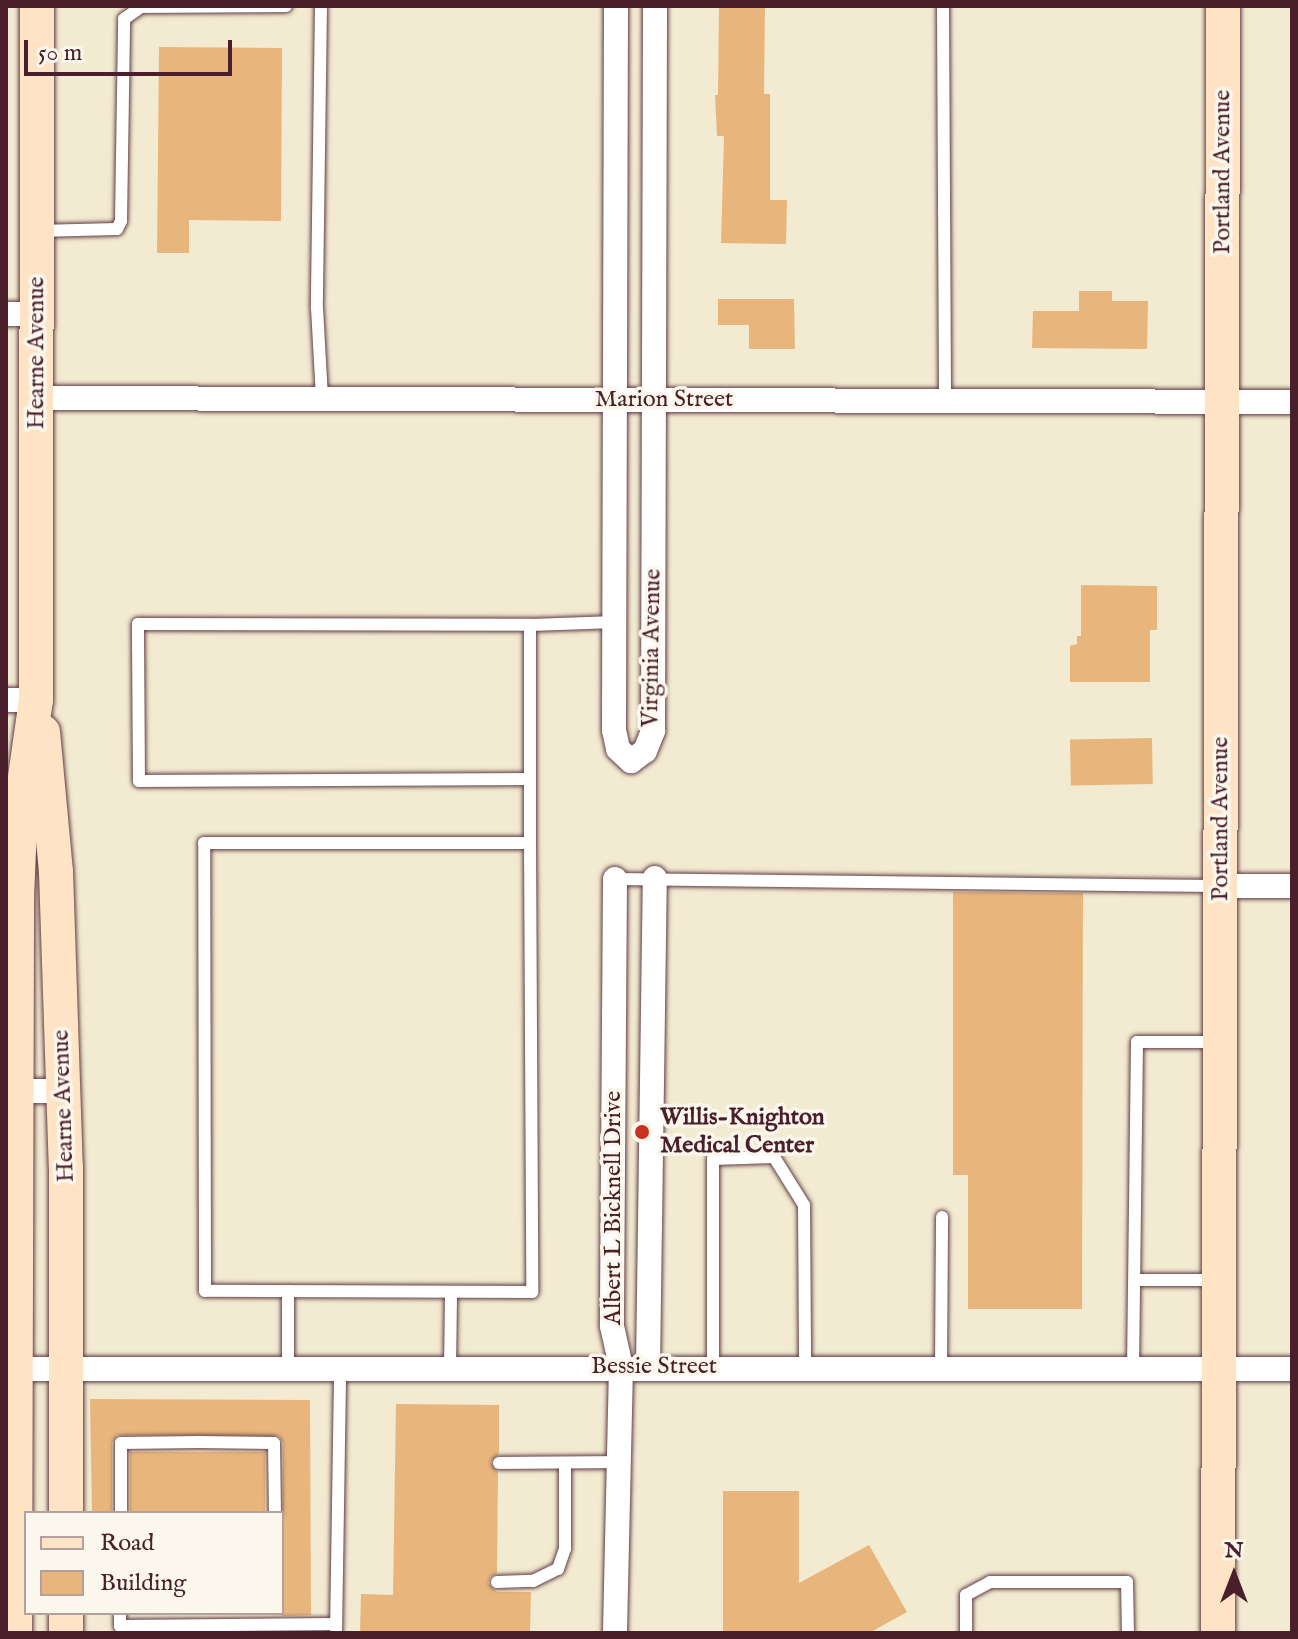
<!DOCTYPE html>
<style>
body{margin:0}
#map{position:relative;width:1298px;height:1639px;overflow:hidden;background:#f2ead1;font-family:"IM FELL English",serif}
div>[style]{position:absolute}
.building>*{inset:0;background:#e8b67d;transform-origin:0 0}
.roads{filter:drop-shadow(0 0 2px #633d44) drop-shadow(0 0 2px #633d44)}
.lane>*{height:12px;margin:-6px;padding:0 6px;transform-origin:6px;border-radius:6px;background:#fff}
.street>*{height:24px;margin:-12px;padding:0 12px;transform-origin:12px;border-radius:12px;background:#fff}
.secondary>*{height:34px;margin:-17px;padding:0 17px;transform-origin:17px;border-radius:17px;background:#fee4c5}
.dots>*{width:22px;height:22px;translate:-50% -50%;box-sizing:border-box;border:4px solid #fbf7ec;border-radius:50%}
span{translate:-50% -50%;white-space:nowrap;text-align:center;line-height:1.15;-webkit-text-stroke:7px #fbf7ec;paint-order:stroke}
.street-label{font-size:24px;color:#4a1f2b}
.poi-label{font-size:24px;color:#4a1f2b;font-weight:700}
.left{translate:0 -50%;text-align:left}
.frame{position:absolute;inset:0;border:8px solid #4a1f2b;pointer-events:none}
.legend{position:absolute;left:24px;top:1511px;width:260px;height:104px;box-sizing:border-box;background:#fbf7ec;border:2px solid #b4a19f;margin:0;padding:10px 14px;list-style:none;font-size:24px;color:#4a1f2b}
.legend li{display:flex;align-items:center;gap:16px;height:40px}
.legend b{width:40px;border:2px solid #b4a19f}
.north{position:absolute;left:1194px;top:1535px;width:80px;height:80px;-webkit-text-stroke:6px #fbf7ec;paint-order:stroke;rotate:0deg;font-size:22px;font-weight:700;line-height:32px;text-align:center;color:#4a1f2b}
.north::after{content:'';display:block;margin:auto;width:28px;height:36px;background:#4a1f2b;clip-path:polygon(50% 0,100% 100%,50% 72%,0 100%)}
.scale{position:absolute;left:24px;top:40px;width:208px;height:36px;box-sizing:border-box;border:4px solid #4a1f2b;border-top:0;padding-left:10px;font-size:24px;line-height:28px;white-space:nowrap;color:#4a1f2b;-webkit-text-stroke:6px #fbf7ec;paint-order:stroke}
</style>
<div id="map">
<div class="building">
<i style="clip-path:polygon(719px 6px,765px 6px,764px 94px,770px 94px,770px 200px,787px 200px,786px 244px,721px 243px,724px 136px,717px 136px,715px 95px,718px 95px)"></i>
<i style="clip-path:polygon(159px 47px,282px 48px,281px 221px,189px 220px,189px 253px,157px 253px)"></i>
<i style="clip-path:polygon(1079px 291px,1112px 291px,1112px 301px,1148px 301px,1147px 349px,1032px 348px,1033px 311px,1079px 311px)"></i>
<i style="clip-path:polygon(718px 299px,794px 299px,795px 349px,749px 349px,749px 325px,718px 325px)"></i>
<i style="clip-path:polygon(1081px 585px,1157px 586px,1157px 630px,1150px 630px,1150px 682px,1070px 682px,1070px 646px,1077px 644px,1077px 636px,1081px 636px)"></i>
<i style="left:1152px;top:738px;width:46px;height:82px;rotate:89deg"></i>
<i style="clip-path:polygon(953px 892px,1083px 893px,1082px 1309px,968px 1309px,968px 1175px,953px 1175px)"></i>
<i style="clip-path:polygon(90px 1399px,310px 1400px,311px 1615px,282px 1616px,283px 1443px,279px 1436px,117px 1435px,112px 1443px,112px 1513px,92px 1513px)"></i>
<i style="clip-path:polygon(396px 1404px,499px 1405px,499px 1454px,490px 1462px,498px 1472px,497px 1573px,490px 1577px,488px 1583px,497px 1592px,531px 1592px,530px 1633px,360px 1633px,361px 1594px,393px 1595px)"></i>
<i style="left:130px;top:1452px;width:135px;height:61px"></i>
<i style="clip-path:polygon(723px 1491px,799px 1491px,799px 1583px,869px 1545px,907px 1612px,869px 1633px,723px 1633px)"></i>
</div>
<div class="roads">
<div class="lane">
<i style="left:321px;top:6px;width:302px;rotate:90.8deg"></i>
<i style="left:317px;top:308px;width:90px;rotate:86.8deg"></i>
<i style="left:943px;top:6px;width:396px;rotate:89.7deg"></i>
<i style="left:37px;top:231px;width:80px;rotate:-1.4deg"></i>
<i style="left:117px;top:229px;width:9px;rotate:-63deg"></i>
<i style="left:121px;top:221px;width:202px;rotate:-89.1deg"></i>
<i style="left:124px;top:19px;width:21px;rotate:-35deg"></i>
<i style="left:141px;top:7px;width:145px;rotate:-0.4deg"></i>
<i style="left:530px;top:625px;width:86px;rotate:-2deg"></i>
<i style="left:530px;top:779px;width:391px;rotate:179.7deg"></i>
<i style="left:139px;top:781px;width:157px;rotate:-90.4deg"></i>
<i style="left:138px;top:624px;width:392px;rotate:0.1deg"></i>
<i style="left:530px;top:625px;width:218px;rotate:90deg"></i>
<i style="left:204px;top:843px;width:326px"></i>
<i style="left:530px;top:843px;width:449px;rotate:89.7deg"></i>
<i style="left:532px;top:1292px;width:327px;rotate:-179.8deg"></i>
<i style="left:205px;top:1291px;width:448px;rotate:-90.1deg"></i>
<i style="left:615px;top:879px;width:602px;rotate:0.67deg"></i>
<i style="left:1136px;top:1280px;width:80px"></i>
<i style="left:288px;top:1291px;width:78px;rotate:90deg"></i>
<i style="left:713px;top:1367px;width:208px;rotate:-90deg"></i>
<i style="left:713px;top:1159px;width:61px;rotate:-1.9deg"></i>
<i style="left:774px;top:1157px;width:57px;rotate:58deg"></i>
<i style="left:804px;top:1205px;width:162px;rotate:89.6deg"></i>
<i style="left:450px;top:1368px;width:76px;rotate:-89.2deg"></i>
<i style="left:941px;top:1368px;width:151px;rotate:-89.6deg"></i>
<i style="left:1133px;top:1369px;width:327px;rotate:-89.3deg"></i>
<i style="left:1137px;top:1042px;width:82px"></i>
<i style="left:499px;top:1463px;width:120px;rotate:-0.5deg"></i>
<i style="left:121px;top:1513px;width:70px;rotate:-90deg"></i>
<i style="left:121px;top:1443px;width:78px;rotate:-0.7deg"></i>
<i style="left:199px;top:1442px;width:75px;rotate:0.8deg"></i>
<i style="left:274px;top:1443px;width:70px;rotate:89.2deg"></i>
<i style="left:497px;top:1582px;width:36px;rotate:-2deg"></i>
<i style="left:533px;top:1581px;width:28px;rotate:-26deg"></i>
<i style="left:558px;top:1569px;width:21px;rotate:-71deg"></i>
<i style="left:565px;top:1549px;width:86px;rotate:-90deg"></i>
<i style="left:120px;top:1613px;width:13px;rotate:90deg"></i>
<i style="left:120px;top:1626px;width:216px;rotate:-0.5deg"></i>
<i style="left:336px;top:1633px;width:264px;rotate:-89.1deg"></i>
<i style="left:966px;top:1633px;width:38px;rotate:-90deg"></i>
<i style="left:966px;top:1595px;width:27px;rotate:-28deg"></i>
<i style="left:990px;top:1582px;width:137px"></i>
<i style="left:1127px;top:1582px;width:51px;rotate:88.9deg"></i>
</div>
<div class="street">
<i style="left:616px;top:6px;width:724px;rotate:90.16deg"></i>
<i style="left:614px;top:730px;width:19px;rotate:78deg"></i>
<i style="left:618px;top:749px;width:18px;rotate:43deg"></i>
<i style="left:631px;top:761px;width:17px;rotate:-36deg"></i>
<i style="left:645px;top:751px;width:22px;rotate:-68deg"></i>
<i style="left:653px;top:731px;width:725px;rotate:-89.84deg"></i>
<i style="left:6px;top:314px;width:30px"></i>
<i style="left:36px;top:398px;width:1256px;rotate:0.18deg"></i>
<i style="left:6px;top:700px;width:30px"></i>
<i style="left:615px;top:879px;width:447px;rotate:90.4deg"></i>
<i style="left:612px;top:1326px;width:42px;rotate:77.6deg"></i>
<i style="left:621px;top:1367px;width:266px;rotate:91.3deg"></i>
<i style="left:1220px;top:886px;width:72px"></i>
<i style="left:6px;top:1091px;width:58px"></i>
<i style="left:648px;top:1367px;width:489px;rotate:-89.2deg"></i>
<i style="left:16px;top:1369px;width:1276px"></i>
</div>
<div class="secondary">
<i style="left:43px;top:732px;width:141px;rotate:84.7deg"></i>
<i style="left:56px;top:872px;width:295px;rotate:88.1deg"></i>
<i style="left:66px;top:1167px;width:346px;rotate:90deg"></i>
<i style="left:15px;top:1633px;width:736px;rotate:-89.84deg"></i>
<i style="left:17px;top:897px;width:92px;rotate:-87.5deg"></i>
<i style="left:21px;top:805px;width:106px;rotate:-81.9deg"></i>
<i style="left:36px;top:700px;width:694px;rotate:-89.92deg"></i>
<i style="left:66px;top:1633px;width:20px;rotate:-90deg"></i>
<i style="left:1218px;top:1633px;width:1627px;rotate:-89.82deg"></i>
</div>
</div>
<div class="dots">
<i style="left:642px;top:1132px;background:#c8321e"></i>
</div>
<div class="street-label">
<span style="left:1223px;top:172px;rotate:-90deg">Portland Avenue</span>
<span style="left:37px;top:353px;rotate:-90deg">Hearne Avenue</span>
<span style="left:664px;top:400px">Marion Street</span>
<span style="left:652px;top:648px;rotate:-89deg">Virginia Avenue</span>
<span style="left:1221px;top:819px;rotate:-90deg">Portland Avenue</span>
<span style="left:64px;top:1106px;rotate:-92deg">Hearne Avenue</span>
<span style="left:614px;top:1208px;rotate:-90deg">Albert L Bicknell Drive</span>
<span style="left:654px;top:1367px">Bessie Street</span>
</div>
<div class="poi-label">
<span class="left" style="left:660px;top:1132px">Willis-Knighton<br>Medical Center</span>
</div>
<div class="frame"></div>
<ul class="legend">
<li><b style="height:10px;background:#fee4c5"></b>Road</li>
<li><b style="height:22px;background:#e8b67d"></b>Building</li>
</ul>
<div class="north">N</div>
<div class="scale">50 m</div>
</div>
